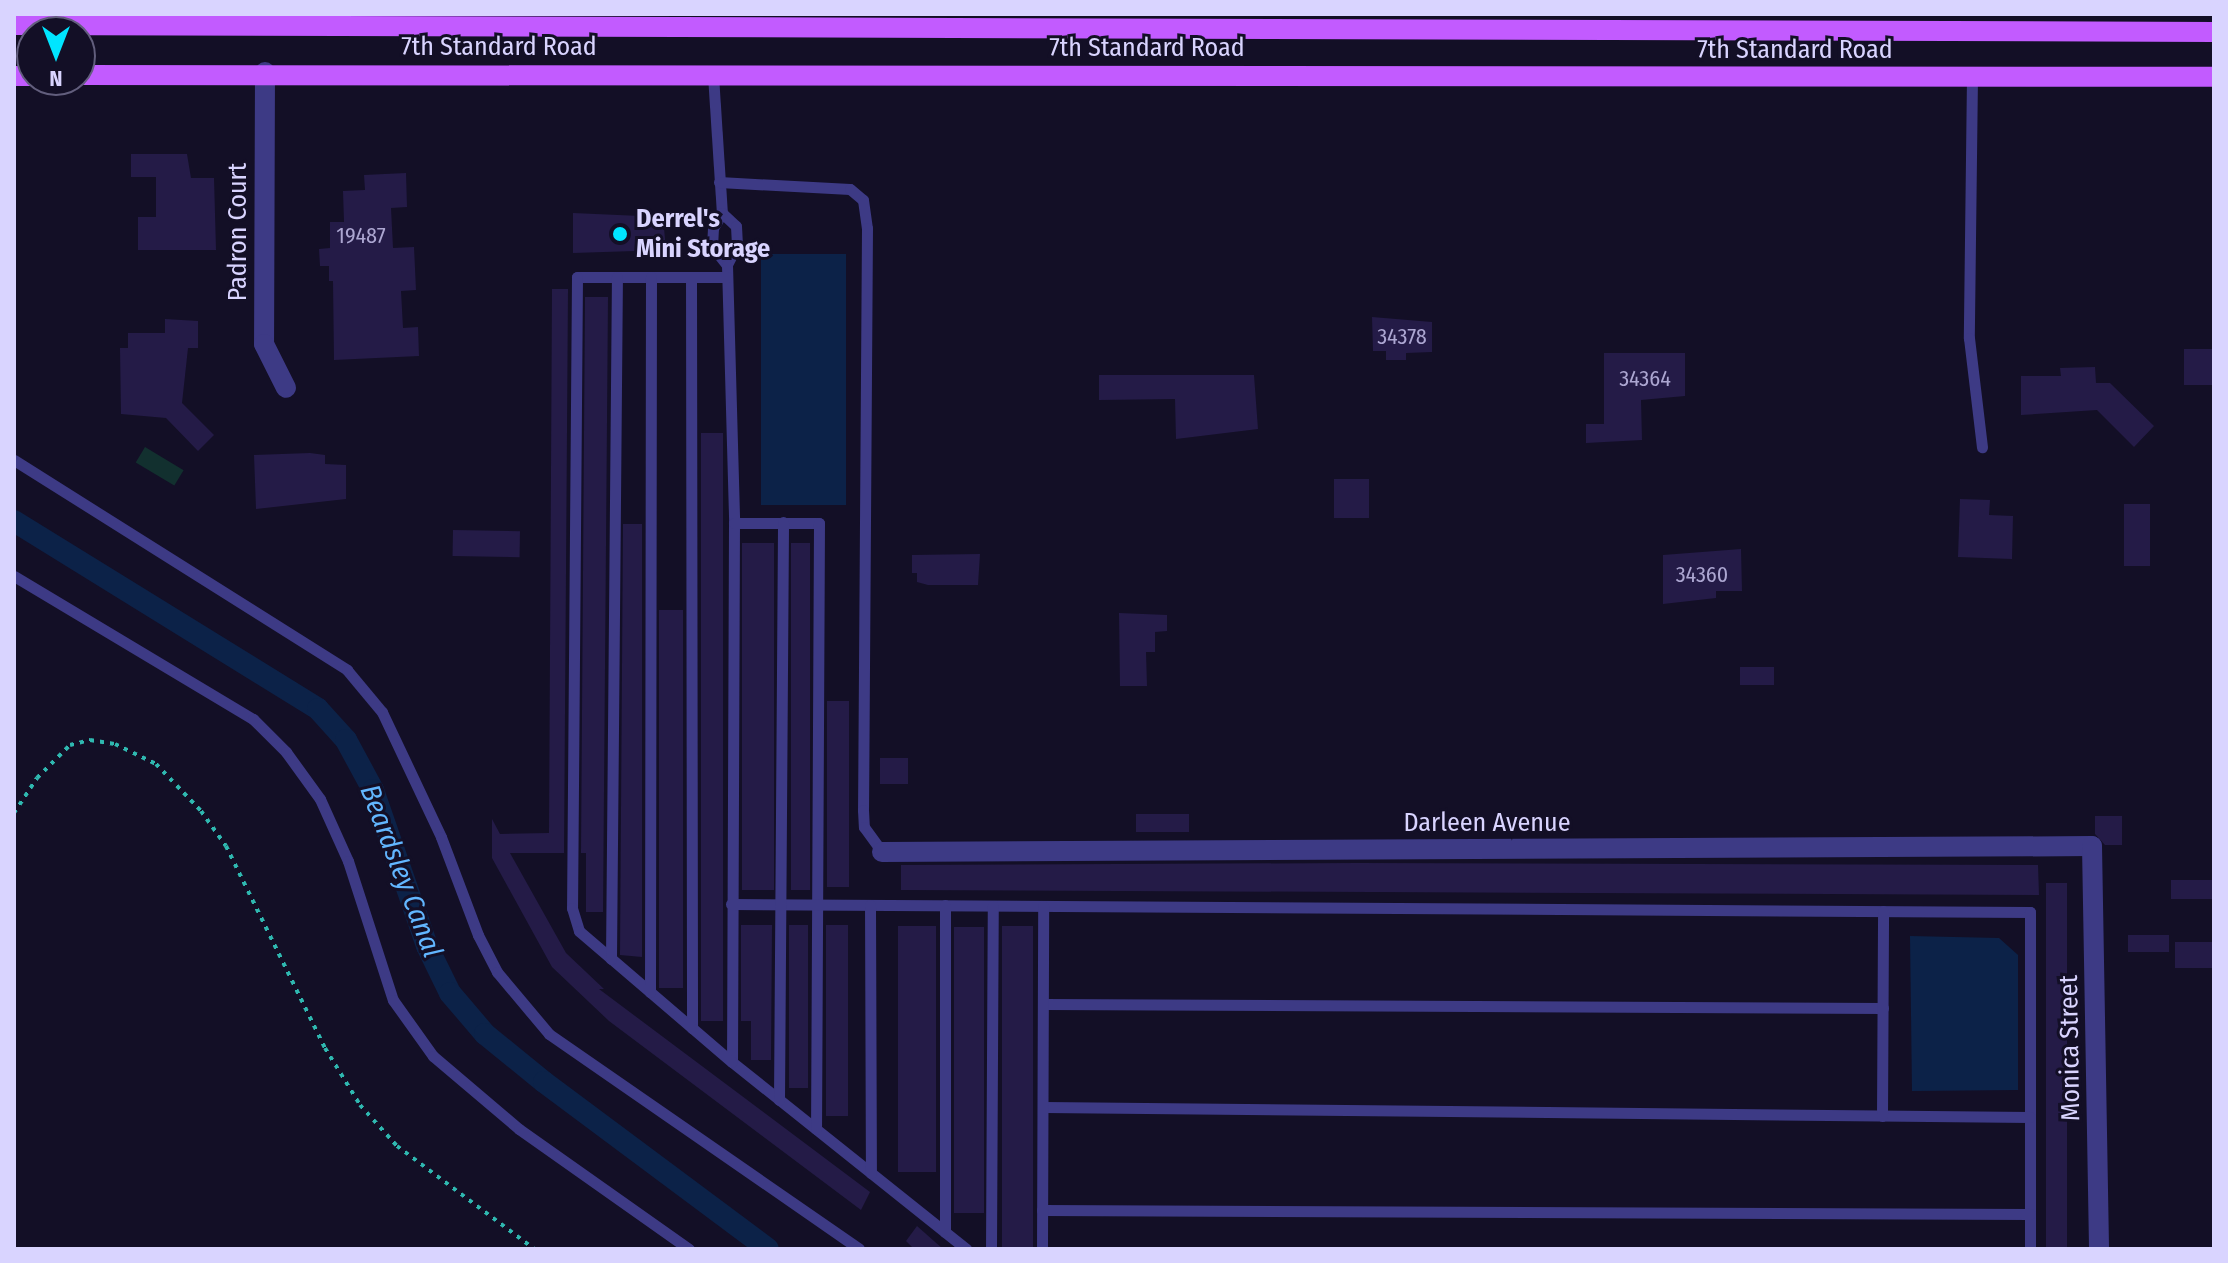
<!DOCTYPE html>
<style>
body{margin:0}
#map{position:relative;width:2228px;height:1263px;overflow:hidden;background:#130f26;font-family:"Fira Sans Condensed",sans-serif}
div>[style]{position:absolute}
.green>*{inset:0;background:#12302f;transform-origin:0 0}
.water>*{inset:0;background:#0c2248;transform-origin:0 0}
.canal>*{height:22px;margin:-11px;padding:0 11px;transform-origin:11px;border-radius:11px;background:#0c2248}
.building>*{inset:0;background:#241b47;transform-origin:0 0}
.path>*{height:4px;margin-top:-2px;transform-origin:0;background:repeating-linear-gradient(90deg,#2fb8b0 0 4px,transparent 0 10px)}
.lane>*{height:11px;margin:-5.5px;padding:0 5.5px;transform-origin:5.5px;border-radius:5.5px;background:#3d3a85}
.street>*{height:20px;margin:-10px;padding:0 10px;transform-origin:10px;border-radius:10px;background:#3d3a85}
.primary>*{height:20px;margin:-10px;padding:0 10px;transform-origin:10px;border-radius:10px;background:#c25bff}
.dots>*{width:22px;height:22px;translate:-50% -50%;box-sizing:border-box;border:4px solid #130f26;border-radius:50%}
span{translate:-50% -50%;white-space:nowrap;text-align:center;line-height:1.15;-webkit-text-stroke:6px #130f26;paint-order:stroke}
.number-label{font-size:22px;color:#aca6d1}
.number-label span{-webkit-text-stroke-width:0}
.street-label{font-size:26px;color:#d9d4ff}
.poi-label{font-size:26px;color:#d9d4ff;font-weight:700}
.left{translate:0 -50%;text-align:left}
.water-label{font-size:28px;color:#62b6ff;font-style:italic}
.frame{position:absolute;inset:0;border:16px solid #d9d4ff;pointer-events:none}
.north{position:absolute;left:16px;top:16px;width:80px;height:80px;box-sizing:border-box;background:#130f26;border:2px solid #625e7d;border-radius:50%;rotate:180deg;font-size:22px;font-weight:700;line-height:32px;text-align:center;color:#d9d4ff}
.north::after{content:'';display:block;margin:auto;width:28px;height:36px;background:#00e5ff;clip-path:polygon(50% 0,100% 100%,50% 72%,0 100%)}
</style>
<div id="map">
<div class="green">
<i style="left:145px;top:447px;width:45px;height:18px;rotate:31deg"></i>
</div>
<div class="water">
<i style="left:761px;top:254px;width:85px;height:251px"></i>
<i style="clip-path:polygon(1910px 936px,1999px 938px,2018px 955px,2018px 1090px,1912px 1091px)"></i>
</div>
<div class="canal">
<i style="left:14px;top:521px;width:357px;rotate:31.7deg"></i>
<i style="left:318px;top:709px;width:42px;rotate:47.9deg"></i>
<i style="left:346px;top:740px;width:57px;rotate:61.6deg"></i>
<i style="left:373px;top:790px;width:165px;rotate:70.9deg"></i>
<i style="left:427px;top:946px;width:52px;rotate:63.9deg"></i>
<i style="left:450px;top:993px;width:54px;rotate:49.5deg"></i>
<i style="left:485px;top:1034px;width:76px;rotate:39.1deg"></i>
<i style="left:544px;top:1082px;width:279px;rotate:36.7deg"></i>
</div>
<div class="building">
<i style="clip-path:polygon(131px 154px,187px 154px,191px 178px,214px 178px,216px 250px,138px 250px,138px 217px,156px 217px,156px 177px,131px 177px)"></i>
<i style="clip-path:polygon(406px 173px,407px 207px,391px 208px,393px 248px,414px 247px,416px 290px,401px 291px,403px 328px,418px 327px,419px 356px,334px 360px,333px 281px,329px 281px,329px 266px,320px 266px,319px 249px,330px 248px,330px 222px,344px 222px,343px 191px,365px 190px,364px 175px)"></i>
<i style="clip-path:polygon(573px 213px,663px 217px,666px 250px,573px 253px)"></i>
<i style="clip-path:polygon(552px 289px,568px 289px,564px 853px,510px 853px,566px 953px,604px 989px,599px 989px,870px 1192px,861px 1210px,609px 1021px,552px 967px,492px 858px,492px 819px,500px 834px,549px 833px)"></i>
<i style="clip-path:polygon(585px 297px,608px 297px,603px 912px,586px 912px,586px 853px,581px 853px)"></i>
<i style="clip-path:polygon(1372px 317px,1432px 322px,1432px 352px,1406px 353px,1406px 360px,1386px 360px,1386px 351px,1373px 351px)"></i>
<i style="clip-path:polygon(165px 319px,198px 321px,198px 348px,188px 348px,182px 403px,214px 435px,198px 451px,166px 418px,121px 414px,120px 348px,128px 348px,128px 333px,165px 333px)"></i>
<i style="left:2184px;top:349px;width:30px;height:36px"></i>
<i style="clip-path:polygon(1604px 353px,1685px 353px,1685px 396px,1641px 400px,1642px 440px,1586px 443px,1586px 424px,1604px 424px)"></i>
<i style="clip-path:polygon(2095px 367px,2096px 383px,2110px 383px,2154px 426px,2134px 447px,2097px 410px,2021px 415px,2021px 376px,2061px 376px,2060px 368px)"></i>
<i style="clip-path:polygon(1099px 375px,1254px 375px,1258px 429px,1176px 439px,1175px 399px,1099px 400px)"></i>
<i style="left:701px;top:433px;width:22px;height:588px"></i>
<i style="clip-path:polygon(310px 453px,325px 455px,325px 464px,346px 465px,346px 499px,256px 509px,254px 455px)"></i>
<i style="left:1334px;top:479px;width:35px;height:39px"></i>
<i style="clip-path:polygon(1960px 499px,1990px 500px,1989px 515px,2013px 516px,2012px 559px,1958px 557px)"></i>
<i style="left:2124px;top:504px;width:26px;height:62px"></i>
<i style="clip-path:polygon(623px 524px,642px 524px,642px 957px,620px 955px)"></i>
<i style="left:453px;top:530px;width:67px;height:26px;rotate:1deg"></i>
<i style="left:742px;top:543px;width:32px;height:347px"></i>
<i style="left:791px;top:543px;width:19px;height:347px"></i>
<i style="clip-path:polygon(1741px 549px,1742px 591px,1716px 591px,1716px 598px,1663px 604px,1663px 555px)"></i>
<i style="clip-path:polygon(980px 554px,978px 585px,928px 585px,917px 582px,917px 573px,912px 573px,912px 555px)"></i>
<i style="left:659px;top:610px;width:24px;height:378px"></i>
<i style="clip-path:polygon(1119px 613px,1167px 615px,1167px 631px,1155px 632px,1155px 652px,1146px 652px,1147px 686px,1120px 686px)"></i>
<i style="left:1774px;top:667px;width:18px;height:34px;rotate:90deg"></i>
<i style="left:827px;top:701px;width:22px;height:186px"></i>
<i style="left:908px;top:758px;width:26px;height:28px;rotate:90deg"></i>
<i style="left:1189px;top:814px;width:18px;height:53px;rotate:90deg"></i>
<i style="clip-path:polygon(2095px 816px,2122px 816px,2122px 845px,2105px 845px,2095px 834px)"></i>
<i style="clip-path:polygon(1357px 863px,2038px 865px,2039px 895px,901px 890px,901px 865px)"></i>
<i style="left:2171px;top:880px;width:43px;height:19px"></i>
<i style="left:2046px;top:883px;width:21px;height:366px"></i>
<i style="clip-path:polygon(741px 925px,772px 925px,771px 1060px,751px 1060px,751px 1021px,741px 1021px)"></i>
<i style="left:789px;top:925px;width:19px;height:163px"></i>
<i style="left:826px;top:925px;width:22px;height:191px"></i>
<i style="left:936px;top:926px;width:246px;height:38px;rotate:90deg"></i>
<i style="left:1002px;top:926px;width:31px;height:323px"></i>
<i style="left:954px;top:927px;width:30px;height:286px"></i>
<i style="left:2128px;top:935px;width:41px;height:17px"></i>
<i style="left:2175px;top:942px;width:39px;height:26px"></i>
<i style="clip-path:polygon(917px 1226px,943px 1249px,914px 1249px,906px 1241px)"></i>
</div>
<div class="path">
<i style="left:14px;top:813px;width:42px;rotate:-56.7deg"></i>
<i style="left:37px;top:778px;width:47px;rotate:-45deg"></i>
<i style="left:70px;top:745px;width:21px;rotate:-14deg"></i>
<i style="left:90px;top:740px;width:25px;rotate:9deg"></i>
<i style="left:115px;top:744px;width:46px;rotate:26deg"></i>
<i style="left:156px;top:764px;width:65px;rotate:46.2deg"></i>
<i style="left:201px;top:811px;width:43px;rotate:54.5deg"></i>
<i style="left:226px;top:846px;width:225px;rotate:63.9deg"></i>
<i style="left:325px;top:1048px;width:67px;rotate:58.4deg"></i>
<i style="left:360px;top:1105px;width:55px;rotate:47.9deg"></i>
<i style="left:397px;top:1146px;width:171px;rotate:36.9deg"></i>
</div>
<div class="lane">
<i style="left:713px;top:75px;width:138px;rotate:86.3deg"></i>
<i style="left:722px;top:213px;width:17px;rotate:121deg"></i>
<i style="left:713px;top:228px;width:18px;rotate:93deg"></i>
<i style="left:712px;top:246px;width:24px;rotate:52deg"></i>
<i style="left:1972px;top:76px;width:262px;rotate:90.7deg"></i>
<i style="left:1969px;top:338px;width:110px;rotate:83.2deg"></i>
<i style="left:719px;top:182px;width:131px;rotate:3.1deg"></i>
<i style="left:850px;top:189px;width:17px;rotate:40deg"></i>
<i style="left:863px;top:200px;width:28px;rotate:82deg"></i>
<i style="left:867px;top:228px;width:582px;rotate:90.39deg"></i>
<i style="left:863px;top:810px;width:17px;rotate:87deg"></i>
<i style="left:864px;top:827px;width:31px;rotate:54deg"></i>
<i style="left:722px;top:213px;width:19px;rotate:43deg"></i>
<i style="left:736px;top:226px;width:19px;rotate:87deg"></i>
<i style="left:737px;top:245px;width:22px;rotate:117deg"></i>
<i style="left:727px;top:265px;width:258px;rotate:88.4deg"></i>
<i style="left:734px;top:523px;width:539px;rotate:90.21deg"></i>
<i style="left:732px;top:1062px;width:300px;rotate:38.6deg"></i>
<i style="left:691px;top:277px;width:751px;rotate:89.92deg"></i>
<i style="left:727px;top:277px;width:150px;rotate:180deg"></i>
<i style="left:577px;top:277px;width:631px;rotate:90.45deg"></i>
<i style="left:572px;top:908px;width:24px;rotate:73deg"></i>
<i style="left:579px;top:931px;width:201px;rotate:40.6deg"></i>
<i style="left:14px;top:460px;width:394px;rotate:32.2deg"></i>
<i style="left:347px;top:670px;width:55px;rotate:50.2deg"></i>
<i style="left:382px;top:712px;width:138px;rotate:64.7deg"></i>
<i style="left:441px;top:837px;width:105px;rotate:69.3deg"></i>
<i style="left:478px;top:935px;width:42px;rotate:62.8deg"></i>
<i style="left:497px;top:972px;width:81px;rotate:50deg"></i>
<i style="left:549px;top:1034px;width:377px;rotate:34.7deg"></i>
<i style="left:734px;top:523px;width:85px"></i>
<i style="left:819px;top:523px;width:606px;rotate:90.28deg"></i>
<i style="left:14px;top:576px;width:279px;rotate:30.9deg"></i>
<i style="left:253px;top:719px;width:47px;rotate:45deg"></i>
<i style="left:286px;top:752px;width:58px;rotate:54.1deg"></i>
<i style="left:320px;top:799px;width:68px;rotate:65.7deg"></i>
<i style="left:348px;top:861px;width:146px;rotate:72.1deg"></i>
<i style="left:393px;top:1000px;width:69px;rotate:54.5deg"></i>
<i style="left:433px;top:1056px;width:113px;rotate:40.3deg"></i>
<i style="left:519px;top:1129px;width:208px;rotate:35.2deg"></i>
<i style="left:731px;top:904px;width:1299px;rotate:0.35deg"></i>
<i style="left:2030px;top:912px;width:337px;rotate:90deg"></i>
<i style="left:870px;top:905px;width:268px;rotate:89.8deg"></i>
<i style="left:611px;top:959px;width:682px;rotate:-89.5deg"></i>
<i style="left:650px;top:992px;width:715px;rotate:-89.92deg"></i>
<i style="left:1044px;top:1004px;width:839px;rotate:0.27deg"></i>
<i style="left:779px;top:1100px;width:578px;rotate:-89.6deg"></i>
<i style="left:1044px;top:1107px;width:986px;rotate:0.58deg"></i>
<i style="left:1882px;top:1116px;width:205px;rotate:-89.7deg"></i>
<i style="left:1042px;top:1210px;width:988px;rotate:0.23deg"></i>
<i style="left:945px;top:1232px;width:327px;rotate:-90deg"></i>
<i style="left:991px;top:1249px;width:343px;rotate:-89.7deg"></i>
<i style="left:1042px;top:1249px;width:343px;rotate:-89.8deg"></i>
</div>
<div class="street">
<i style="left:265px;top:72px;width:272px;rotate:90.2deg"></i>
<i style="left:264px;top:344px;width:49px;rotate:63.4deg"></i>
<i style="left:882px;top:852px;width:1210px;rotate:-0.28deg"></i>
<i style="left:2092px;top:846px;width:403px;rotate:89deg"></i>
</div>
<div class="primary">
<i style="left:14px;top:25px;width:2200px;rotate:0.18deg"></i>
<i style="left:80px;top:75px;width:2134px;rotate:0.05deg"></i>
<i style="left:14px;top:76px;width:18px"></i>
</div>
<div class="dots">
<i style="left:620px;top:234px;background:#00e5ff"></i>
</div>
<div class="number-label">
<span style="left:361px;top:236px">19487</span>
<span style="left:1402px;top:337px">34378</span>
<span style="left:1645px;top:379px">34364</span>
<span style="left:1702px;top:575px">34360</span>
</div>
<div class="street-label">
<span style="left:499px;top:47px">7th Standard Road</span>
<span style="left:1147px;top:48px">7th Standard Road</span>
<span style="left:1795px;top:50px">7th Standard Road</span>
<span style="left:238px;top:232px;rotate:-90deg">Padron Court</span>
<span style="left:1487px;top:823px">Darleen Avenue</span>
<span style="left:2070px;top:1048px;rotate:-91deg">Monica Street</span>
</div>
<div class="poi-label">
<span class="left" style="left:636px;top:234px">Derrel's<br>Mini Storage</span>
</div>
<div class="water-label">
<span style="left:401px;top:871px;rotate:69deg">Beardsley Canal</span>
</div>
<div class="frame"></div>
<div class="north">N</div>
</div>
